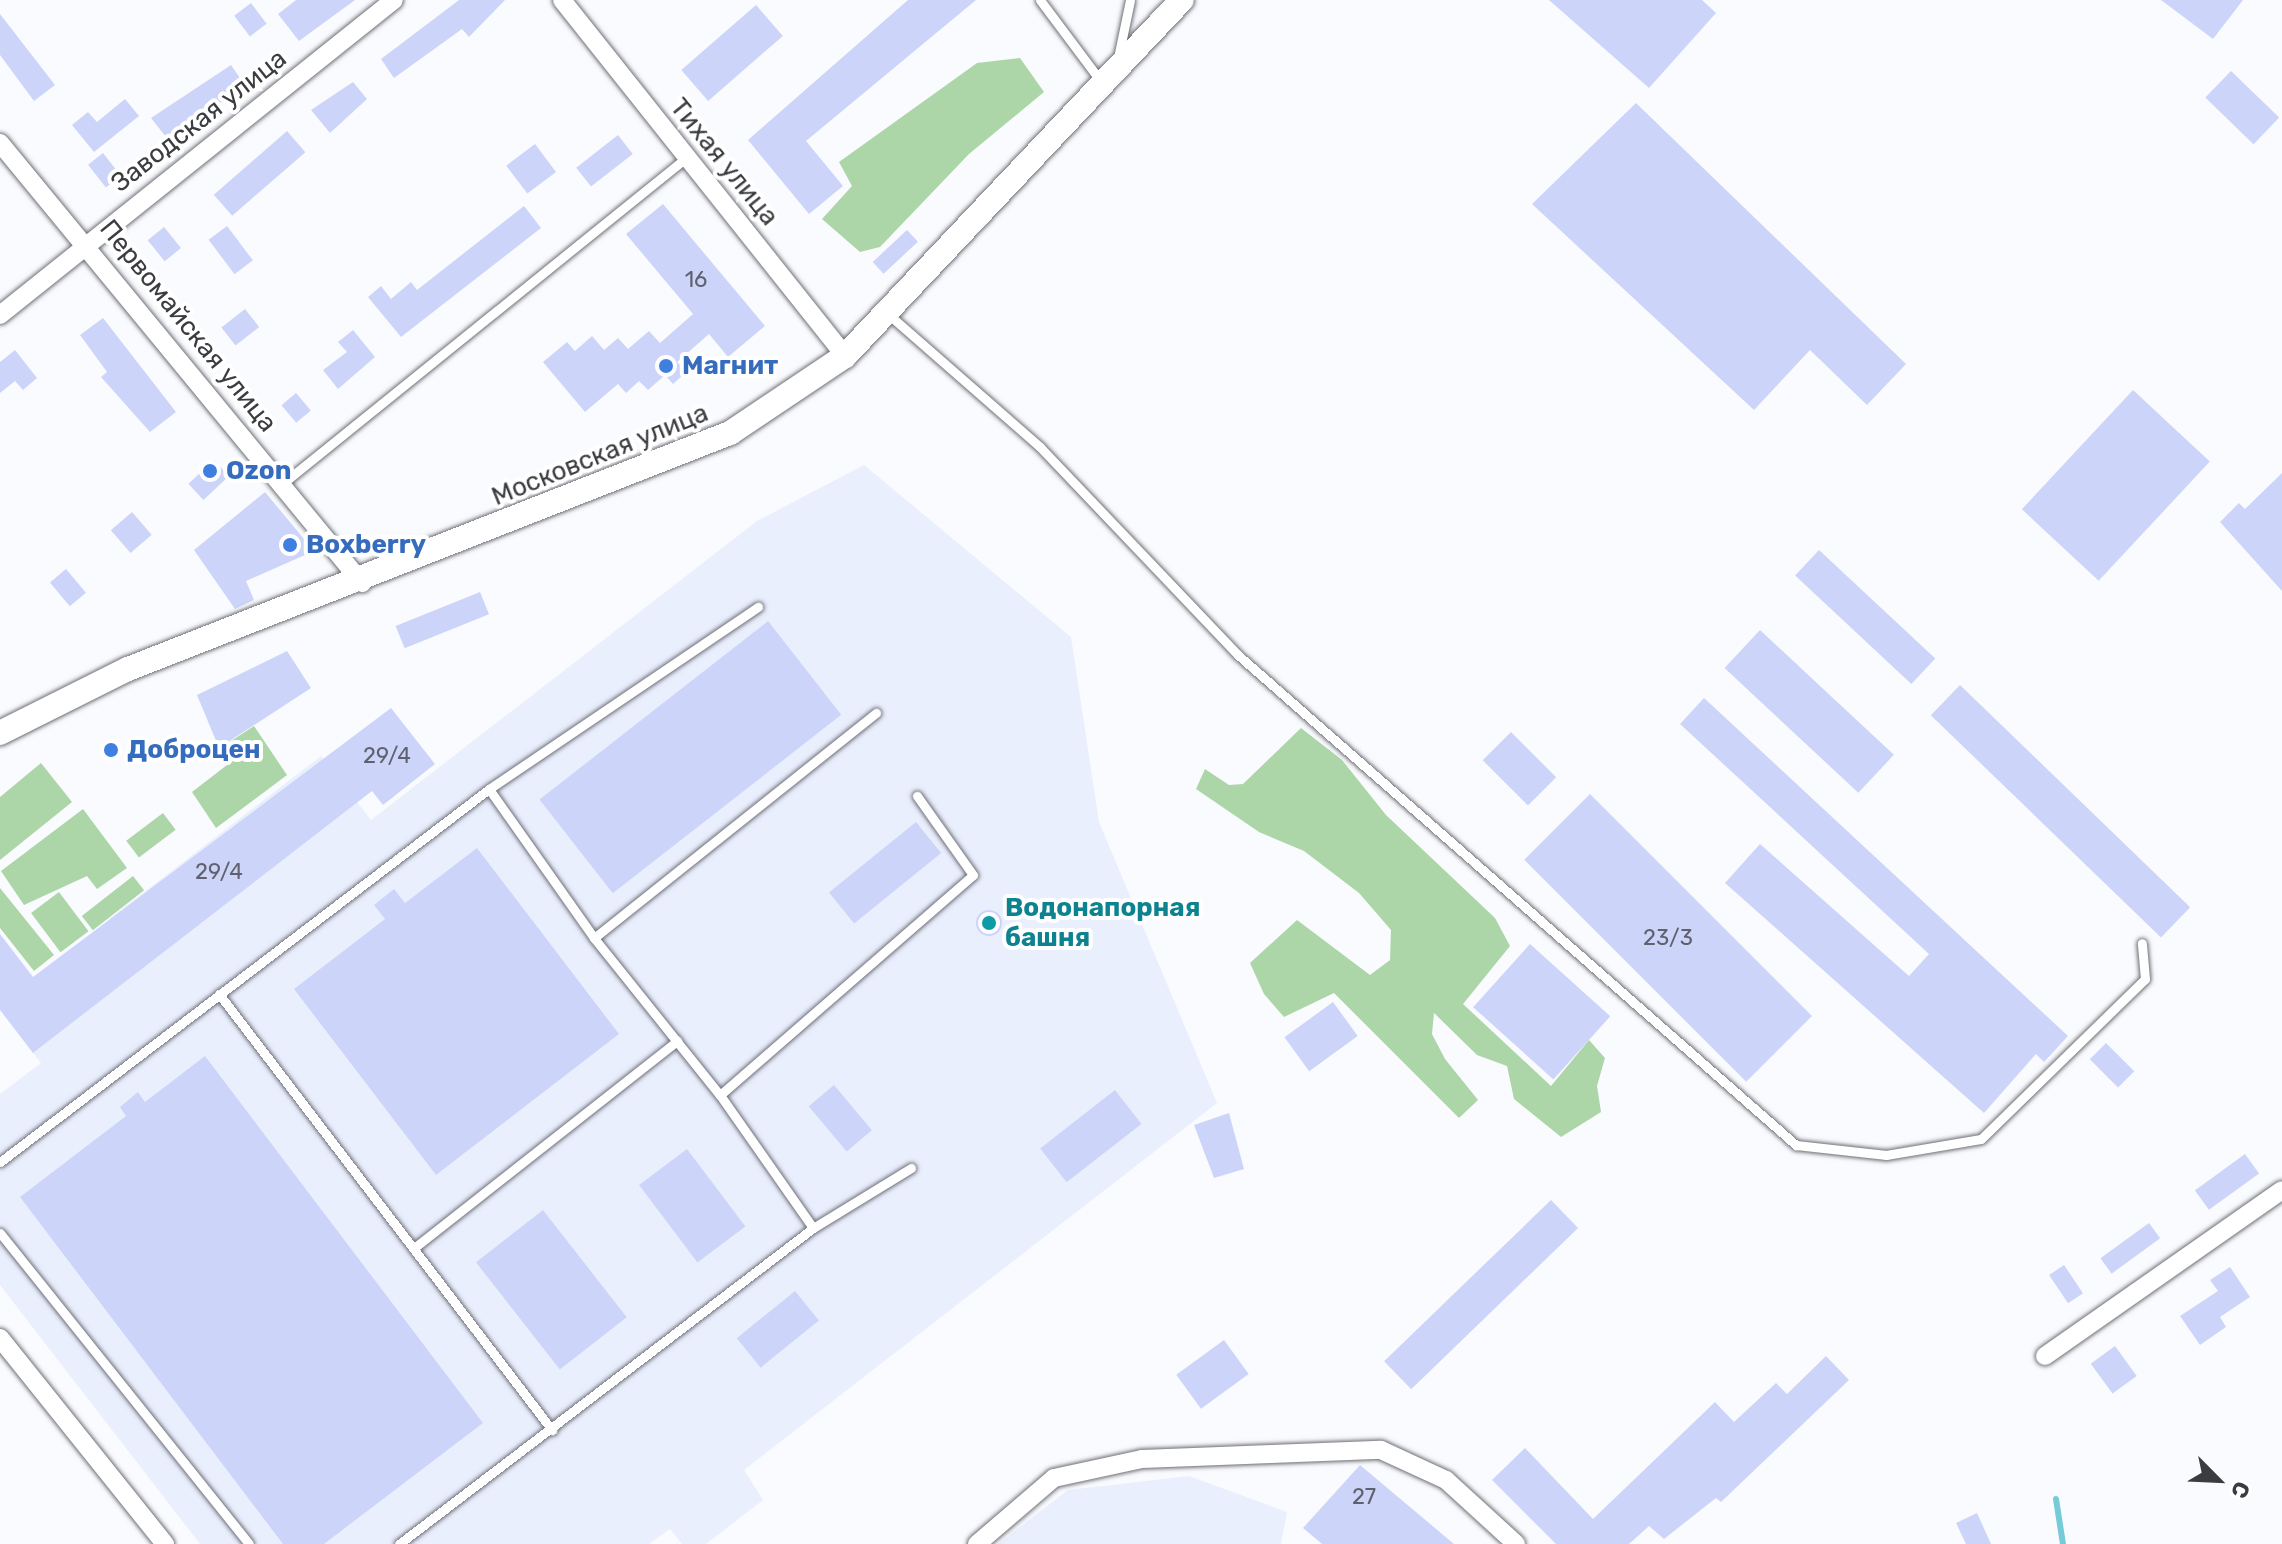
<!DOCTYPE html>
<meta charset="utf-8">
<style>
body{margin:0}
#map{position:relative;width:2282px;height:1544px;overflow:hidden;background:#fafbfe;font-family:Rubik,sans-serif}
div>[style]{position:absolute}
.built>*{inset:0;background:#eaeffe}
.green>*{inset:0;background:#acd6a7;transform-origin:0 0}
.stream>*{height:6px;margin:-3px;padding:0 3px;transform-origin:3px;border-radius:3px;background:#75cbd8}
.building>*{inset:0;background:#ccd5f9;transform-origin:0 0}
.round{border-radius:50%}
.roads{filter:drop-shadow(0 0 2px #6e7078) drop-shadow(0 0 2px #6e7078)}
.service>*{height:9px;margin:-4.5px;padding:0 4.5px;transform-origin:4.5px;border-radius:4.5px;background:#fff}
.minor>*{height:18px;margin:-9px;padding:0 9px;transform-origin:9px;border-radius:9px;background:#fff}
.tertiary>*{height:24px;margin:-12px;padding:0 12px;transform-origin:12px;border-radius:12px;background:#fff}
.dots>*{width:22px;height:22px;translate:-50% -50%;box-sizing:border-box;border:4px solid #fff;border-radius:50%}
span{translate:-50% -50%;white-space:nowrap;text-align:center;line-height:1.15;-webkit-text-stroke:8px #fff;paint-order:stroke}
.number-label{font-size:22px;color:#5f626e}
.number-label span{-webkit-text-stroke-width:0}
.street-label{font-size:26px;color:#3b3c3f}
.shop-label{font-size:26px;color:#366cbe;font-weight:700}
.left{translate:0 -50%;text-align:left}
.culture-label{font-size:26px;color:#0d838f;font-weight:700}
.north{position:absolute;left:2178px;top:1440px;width:80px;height:80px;-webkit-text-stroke:6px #fff;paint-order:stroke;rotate:114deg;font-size:22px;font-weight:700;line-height:32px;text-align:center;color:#3b3c3f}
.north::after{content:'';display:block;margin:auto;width:28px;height:36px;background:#3b3c3f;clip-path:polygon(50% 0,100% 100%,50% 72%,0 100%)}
</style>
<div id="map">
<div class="built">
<i style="clip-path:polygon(864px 465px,1071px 637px,1099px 822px,1217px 1103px,744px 1470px,763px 1500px,706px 1544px,682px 1544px,670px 1529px,649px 1544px,200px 1544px,0 1285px,0 1094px,41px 1063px,33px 1053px,145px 966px,109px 919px,321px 756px,371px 820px,757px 521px)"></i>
<i style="clip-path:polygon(1189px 1476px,1287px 1512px,1281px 1544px,998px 1544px,1068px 1490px)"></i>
</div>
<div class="green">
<i style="clip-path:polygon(1020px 58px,1044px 92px,969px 154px,880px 247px,860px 252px,822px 219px,852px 186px,839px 162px,977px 63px)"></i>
<i style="clip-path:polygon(254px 726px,287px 775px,216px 828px,192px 792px,227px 765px,219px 749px)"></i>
<i style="clip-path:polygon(1301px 728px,1342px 760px,1386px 815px,1495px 918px,1510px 946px,1463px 1004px,1551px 1086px,1589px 1040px,1605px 1058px,1597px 1086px,1601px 1112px,1561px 1137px,1514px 1099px,1507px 1066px,1477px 1055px,1434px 1013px,1432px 1034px,1445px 1059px,1478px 1100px,1459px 1118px,1334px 993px,1284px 1017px,1264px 994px,1250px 963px,1297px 920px,1370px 975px,1390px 960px,1391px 930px,1359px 893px,1304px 851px,1259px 832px,1196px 789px,1205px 769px,1229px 785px,1243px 784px)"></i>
<i style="clip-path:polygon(41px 763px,72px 802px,0 860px,0 797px)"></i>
<i style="clip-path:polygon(83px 809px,127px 868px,97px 889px,87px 876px,24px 905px,1px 871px)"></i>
<i style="left:163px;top:813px;width:21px;height:46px;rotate:53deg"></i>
<i style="left:133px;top:876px;width:18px;height:65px;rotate:52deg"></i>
<i style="clip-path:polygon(0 888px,54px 955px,34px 971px,0 928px)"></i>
<i style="left:59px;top:892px;width:49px;height:35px;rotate:53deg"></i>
</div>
<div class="stream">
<i style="left:2056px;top:1499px;width:46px;rotate:81.2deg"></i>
</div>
<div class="building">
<i style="clip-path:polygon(296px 0,355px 0,299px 41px,278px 14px)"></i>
<i style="clip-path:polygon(459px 0,505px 0,469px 37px,462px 29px,394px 78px,381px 59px)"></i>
<i style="clip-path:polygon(908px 0,976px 0,806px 141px,843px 186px,809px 214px,748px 140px)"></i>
<i style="clip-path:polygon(1549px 0,1702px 0,1716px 13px,1649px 88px)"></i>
<i style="clip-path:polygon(2161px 0,2243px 0,2213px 39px)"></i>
<i style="left:251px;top:3px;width:26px;height:21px;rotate:53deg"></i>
<i style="left:756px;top:5px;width:41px;height:99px;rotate:49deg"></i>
<i style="clip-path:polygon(0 14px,55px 85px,34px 101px,0 55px)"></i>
<i style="clip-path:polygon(231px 65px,244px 84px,170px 142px,151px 118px)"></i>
<i style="left:2231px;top:71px;width:67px;height:37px;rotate:44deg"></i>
<i style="clip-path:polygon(353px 82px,367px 99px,330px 133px,311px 110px)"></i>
<i style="clip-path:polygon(125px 99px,139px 116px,94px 152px,72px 125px,88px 112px,97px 122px)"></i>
<i style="clip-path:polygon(1636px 103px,1906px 364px,1867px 405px,1810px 350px,1754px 410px,1532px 204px)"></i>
<i style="left:287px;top:131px;width:28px;height:97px;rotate:49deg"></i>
<i style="left:618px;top:135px;width:24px;height:53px;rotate:52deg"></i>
<i style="left:535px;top:144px;width:35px;height:36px;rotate:53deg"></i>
<i style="left:103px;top:153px;width:29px;height:19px;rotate:52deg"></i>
<i style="clip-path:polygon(663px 204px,765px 326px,728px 357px,709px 334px,677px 362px,686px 372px,673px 384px,665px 375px,648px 390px,639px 381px,626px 393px,618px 384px,585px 412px,543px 362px,567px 342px,575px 351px,592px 336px,604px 350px,618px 338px,628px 349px,649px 331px,660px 343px,693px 314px,626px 234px)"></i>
<i style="clip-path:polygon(524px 206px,541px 228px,401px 337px,368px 297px,381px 286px,391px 299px,411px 282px,417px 290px)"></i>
<i style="left:227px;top:226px;width:43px;height:23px;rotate:53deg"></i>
<i style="left:164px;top:227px;width:27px;height:21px;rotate:51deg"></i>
<i style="left:907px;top:230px;width:16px;height:47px;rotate:47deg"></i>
<i style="left:245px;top:309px;width:23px;height:30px;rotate:52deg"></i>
<i style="clip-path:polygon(103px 318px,176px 412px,150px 432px,101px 377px,107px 372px,80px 335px)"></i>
<i style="clip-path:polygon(353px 330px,375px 357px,338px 389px,323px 370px,347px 352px,338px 342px)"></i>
<i style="clip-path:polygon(15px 350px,37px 378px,23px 390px,15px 381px,0 393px,0 362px)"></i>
<i style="left:2133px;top:390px;width:105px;height:163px;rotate:43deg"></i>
<i style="left:296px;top:393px;width:23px;height:19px;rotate:50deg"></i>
<i style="left:214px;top:460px;width:22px;height:35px;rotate:47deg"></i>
<i style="clip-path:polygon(2282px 473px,2282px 591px,2220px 522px,2239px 503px,2245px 509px)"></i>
<i style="clip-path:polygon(265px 492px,314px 551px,246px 581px,254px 600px,235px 609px,194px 550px)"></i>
<i style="left:132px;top:512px;width:30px;height:28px;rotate:49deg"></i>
<i style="left:1819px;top:550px;width:159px;height:35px;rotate:43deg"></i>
<i style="left:66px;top:569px;width:31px;height:21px;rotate:50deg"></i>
<i style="left:480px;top:592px;width:24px;height:91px;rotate:68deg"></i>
<i style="left:768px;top:621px;width:119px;height:290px;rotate:52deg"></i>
<i style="left:1760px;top:630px;width:183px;height:52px;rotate:43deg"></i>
<i style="clip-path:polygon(287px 651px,311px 688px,219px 748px,197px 695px)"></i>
<i style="left:1960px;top:685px;width:320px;height:42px;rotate:44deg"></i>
<i style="clip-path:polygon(1704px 698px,2068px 1036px,2044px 1062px,2036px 1054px,1984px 1113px,1725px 883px,1760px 844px,1909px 976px,1929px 954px,1680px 724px)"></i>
<i style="clip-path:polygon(391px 708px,435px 764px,383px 805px,372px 791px,33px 1053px,0 1010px,0 934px,33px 977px)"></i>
<i style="left:1511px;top:732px;width:64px;height:40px;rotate:45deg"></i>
<i style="left:1590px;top:794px;width:314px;height:93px;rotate:45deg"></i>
<i style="left:916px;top:822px;width:40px;height:112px;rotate:51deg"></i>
<i style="clip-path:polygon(477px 848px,619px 1034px,436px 1175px,294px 989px,385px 919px,374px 905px,394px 889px,405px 903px)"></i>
<i class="round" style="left:976px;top:910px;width:26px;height:26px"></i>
<i style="left:1530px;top:944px;width:108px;height:85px;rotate:42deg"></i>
<i style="left:1333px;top:1002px;width:42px;height:60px;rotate:54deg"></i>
<i style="left:2106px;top:1043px;width:40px;height:23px;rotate:45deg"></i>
<i style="clip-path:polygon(205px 1056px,483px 1423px,324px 1544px,283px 1544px,20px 1197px,126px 1116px,120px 1107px,138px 1092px,145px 1102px)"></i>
<i style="left:834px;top:1085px;width:59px;height:33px;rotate:50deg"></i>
<i style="left:1115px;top:1090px;width:43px;height:95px;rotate:52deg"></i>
<i style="clip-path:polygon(1229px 1113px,1244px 1169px,1214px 1178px,1194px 1125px)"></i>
<i style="left:687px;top:1149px;width:97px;height:60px;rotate:53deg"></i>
<i style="left:2245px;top:1154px;width:24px;height:62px;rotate:54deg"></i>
<i style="left:1551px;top:1200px;width:39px;height:232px;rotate:46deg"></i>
<i style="left:543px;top:1210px;width:136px;height:85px;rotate:52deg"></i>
<i style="left:2149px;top:1223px;width:19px;height:60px;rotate:54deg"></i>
<i style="left:2064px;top:1265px;width:34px;height:18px;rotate:56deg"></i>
<i style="clip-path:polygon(2230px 1267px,2250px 1297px,2220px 1317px,2226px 1327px,2200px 1345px,2180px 1316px,2218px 1291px,2210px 1280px)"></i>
<i style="left:795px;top:1291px;width:38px;height:75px;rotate:51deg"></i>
<i style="left:1224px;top:1340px;width:42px;height:59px;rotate:54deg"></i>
<i style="left:2115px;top:1346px;width:37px;height:30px;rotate:54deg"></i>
<i style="clip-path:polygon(1826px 1356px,1849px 1380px,1721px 1502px,1716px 1498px,1664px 1539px,1649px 1526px,1629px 1544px,1556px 1544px,1492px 1480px,1525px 1448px,1593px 1519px,1715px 1402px,1734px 1422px,1776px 1383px,1787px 1394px)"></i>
<i style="clip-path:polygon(1360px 1465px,1454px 1544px,1322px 1544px,1303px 1528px)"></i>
<i style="clip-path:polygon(1977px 1513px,1991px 1544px,1966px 1544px,1956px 1523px)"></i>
</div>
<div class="roads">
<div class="service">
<i style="left:1040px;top:0;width:104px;rotate:53.2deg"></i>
<i style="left:1118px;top:58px;width:59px;rotate:-78.3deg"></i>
<i style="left:887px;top:313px;width:203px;rotate:41.2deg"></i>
<i style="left:1040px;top:447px;width:287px;rotate:46.4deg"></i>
<i style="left:1238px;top:655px;width:743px;rotate:41.29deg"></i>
<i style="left:1796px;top:1145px;width:91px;rotate:6.3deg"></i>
<i style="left:1886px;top:1155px;width:96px;rotate:-9.6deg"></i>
<i style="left:1981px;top:1139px;width:229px;rotate:-44.3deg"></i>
<i style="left:2145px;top:979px;width:36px;rotate:-95deg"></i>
<i style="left:282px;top:484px;width:521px;rotate:-38.92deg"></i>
<i style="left:489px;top:789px;width:325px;rotate:-34.1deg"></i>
<i style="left:594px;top:938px;width:361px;rotate:-38.6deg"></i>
<i style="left:219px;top:994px;width:549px;rotate:52.63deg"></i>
<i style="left:720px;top:1095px;width:162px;rotate:55deg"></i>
<i style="left:0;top:1162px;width:615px;rotate:-37.34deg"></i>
<i style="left:489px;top:789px;width:182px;rotate:54.8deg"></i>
<i style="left:594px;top:938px;width:201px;rotate:51.3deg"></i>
<i style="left:720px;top:1095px;width:335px;rotate:-41deg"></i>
<i style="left:973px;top:875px;width:97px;rotate:-125.3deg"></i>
<i style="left:0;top:1233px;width:398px;rotate:51.3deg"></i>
<i style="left:414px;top:1248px;width:335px;rotate:-38.2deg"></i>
<i style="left:399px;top:1544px;width:521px;rotate:-37.35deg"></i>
<i style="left:813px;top:1228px;width:115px;rotate:-31.5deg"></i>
</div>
<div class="minor">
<i style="left:562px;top:0;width:455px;rotate:51.5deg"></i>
<i style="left:0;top:143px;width:570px;rotate:50.55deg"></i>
<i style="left:0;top:315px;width:504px;rotate:-38.64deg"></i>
<i style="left:0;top:1338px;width:264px;rotate:51.3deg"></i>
<i style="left:2045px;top:1356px;width:289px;rotate:-35deg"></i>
<i style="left:977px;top:1544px;width:101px;rotate:-40.6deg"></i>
<i style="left:1054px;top:1478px;width:90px;rotate:-12.2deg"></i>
<i style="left:1142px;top:1459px;width:239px;rotate:-2.2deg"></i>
<i style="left:1381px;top:1450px;width:72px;rotate:24.8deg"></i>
<i style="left:1446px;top:1480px;width:95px;rotate:42.4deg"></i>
</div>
<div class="tertiary">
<i style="left:0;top:733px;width:143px;rotate:-26.6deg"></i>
<i style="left:128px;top:669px;width:647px;rotate:-21.41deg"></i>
<i style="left:730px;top:433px;width:138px;rotate:-33.8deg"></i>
<i style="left:845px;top:356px;width:490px;rotate:-46.6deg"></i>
</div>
</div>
<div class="dots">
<i style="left:666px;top:366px;background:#3f7fe0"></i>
<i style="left:210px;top:471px;background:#3f7fe0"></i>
<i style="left:290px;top:545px;background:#3f7fe0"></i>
<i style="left:111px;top:750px;background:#3f7fe0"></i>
<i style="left:989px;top:923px;background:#0f9aa8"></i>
</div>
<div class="number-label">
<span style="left:696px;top:280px">16</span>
<span style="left:387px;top:756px">29/4</span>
<span style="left:219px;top:872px">29/4</span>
<span style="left:1668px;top:938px">23/3</span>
<span style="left:1364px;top:1497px">27</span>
</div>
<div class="street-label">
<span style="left:199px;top:121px;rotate:-38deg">Заводская улица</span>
<span style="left:724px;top:162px;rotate:51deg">Тихая улица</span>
<span style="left:188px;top:326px;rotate:51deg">Первомайская улица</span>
<span style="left:600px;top:455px;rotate:-22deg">Московская улица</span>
</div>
<div class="shop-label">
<span class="left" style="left:682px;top:366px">Магнит</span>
<span class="left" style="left:226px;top:471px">Ozon</span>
<span class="left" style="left:306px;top:545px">Boxberry</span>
<span class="left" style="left:127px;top:750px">Доброцен</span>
</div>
<div class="culture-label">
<span class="left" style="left:1005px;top:923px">Водонапорная<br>башня</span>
</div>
<div class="north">С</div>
</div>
